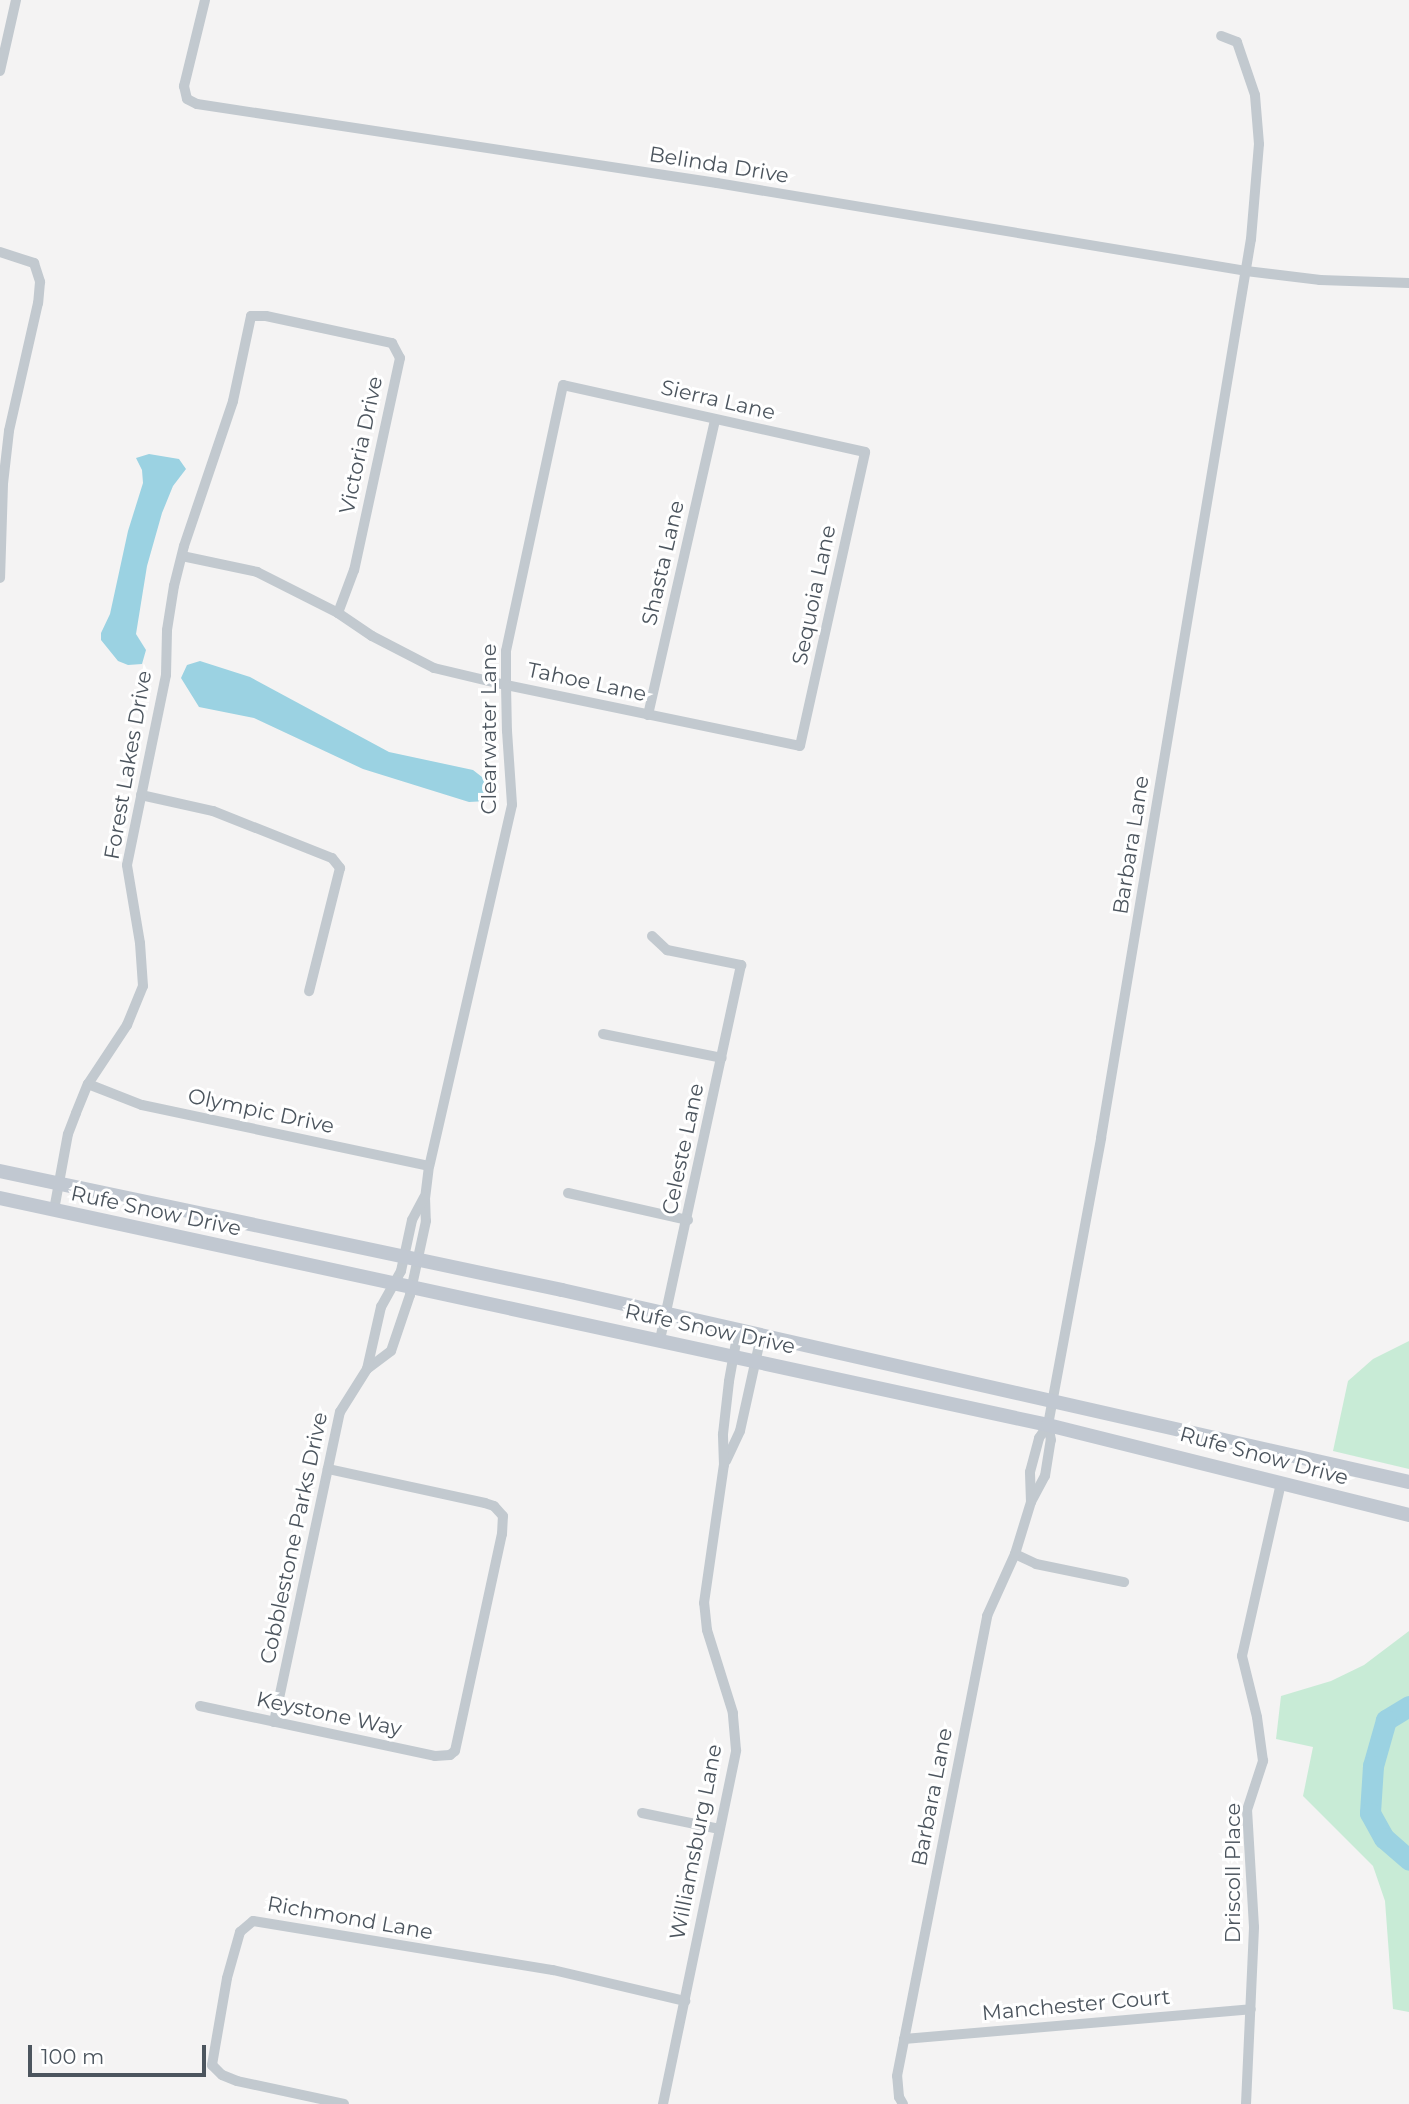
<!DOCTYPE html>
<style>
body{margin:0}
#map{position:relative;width:1409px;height:2104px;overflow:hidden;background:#f4f3f3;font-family:Montserrat,sans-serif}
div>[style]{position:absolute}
.green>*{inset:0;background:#c8ebd6}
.water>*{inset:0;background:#9bd2e2}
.river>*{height:21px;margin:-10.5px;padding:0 10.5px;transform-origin:10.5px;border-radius:10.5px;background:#9bd2e2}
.street>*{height:10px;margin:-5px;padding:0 5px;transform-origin:5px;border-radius:5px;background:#c2c9cf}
.secondary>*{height:14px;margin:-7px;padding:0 7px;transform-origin:7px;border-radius:7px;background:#c1c8d1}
span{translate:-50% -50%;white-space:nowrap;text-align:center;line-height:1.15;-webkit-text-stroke:6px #fff;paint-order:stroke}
.street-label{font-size:21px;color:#4c555e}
.scale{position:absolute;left:28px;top:2045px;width:178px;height:32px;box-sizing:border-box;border:4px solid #4c555e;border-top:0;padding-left:9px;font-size:21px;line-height:24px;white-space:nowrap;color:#4c555e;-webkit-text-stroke:5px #fff;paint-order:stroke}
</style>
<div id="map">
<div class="green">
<i style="clip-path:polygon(1409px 1341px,1409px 1469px,1333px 1451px,1348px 1381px,1373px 1359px)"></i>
<i style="clip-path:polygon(1409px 1631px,1409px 2012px,1393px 2009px,1385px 1901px,1373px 1866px,1303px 1796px,1313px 1747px,1276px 1739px,1281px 1696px,1331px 1681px,1364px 1665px)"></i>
</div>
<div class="water">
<i style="clip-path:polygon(149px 454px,179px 459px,186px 469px,173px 486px,162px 513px,147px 566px,136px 634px,146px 650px,142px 664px,128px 665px,118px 661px,101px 640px,101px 633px,110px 614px,128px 531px,143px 483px,142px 470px,136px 458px)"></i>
<i style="clip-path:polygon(200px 661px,250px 677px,389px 752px,473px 770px,491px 784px,487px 801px,469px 802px,363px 769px,254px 718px,199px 707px,181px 678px,187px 665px)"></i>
</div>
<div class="river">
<i style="left:1409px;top:1706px;width:27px;rotate:149deg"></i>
<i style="left:1386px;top:1720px;width:48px;rotate:105.8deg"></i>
<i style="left:1373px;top:1766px;width:47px;rotate:93.7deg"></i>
<i style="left:1370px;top:1813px;width:29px;rotate:61deg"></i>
<i style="left:1384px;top:1838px;width:33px;rotate:41deg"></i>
</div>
<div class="street">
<i style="left:205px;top:0;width:89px;rotate:103.7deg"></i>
<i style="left:184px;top:86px;width:13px;rotate:77deg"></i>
<i style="left:187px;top:99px;width:11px;rotate:27deg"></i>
<i style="left:197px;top:104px;width:526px;rotate:8.64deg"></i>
<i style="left:717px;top:183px;width:536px;rotate:9.44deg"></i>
<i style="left:1246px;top:271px;width:75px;rotate:6.9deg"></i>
<i style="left:1320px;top:280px;width:89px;rotate:1.9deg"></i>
<i style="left:0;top:71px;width:73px;rotate:-77.3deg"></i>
<i style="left:0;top:252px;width:36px;rotate:18deg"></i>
<i style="left:34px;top:263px;width:20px;rotate:72deg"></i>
<i style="left:40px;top:282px;width:21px;rotate:95deg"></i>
<i style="left:38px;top:303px;width:131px;rotate:102.8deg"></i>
<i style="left:9px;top:431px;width:53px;rotate:96.5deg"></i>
<i style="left:3px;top:484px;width:94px;rotate:91.8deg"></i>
<i style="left:182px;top:556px;width:77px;rotate:12deg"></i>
<i style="left:257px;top:572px;width:91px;rotate:26.8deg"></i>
<i style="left:338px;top:613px;width:41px;rotate:34.1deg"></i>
<i style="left:372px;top:636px;width:70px;rotate:27.3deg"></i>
<i style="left:434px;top:668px;width:74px;rotate:13.3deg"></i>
<i style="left:506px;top:685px;width:300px;rotate:11.7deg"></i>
<i style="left:800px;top:746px;width:301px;rotate:-77.5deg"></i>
<i style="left:865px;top:452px;width:309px;rotate:-167.5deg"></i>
<i style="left:563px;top:385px;width:272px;rotate:102.1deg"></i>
<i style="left:506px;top:651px;width:34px;rotate:90deg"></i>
<i style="left:506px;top:685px;width:46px;rotate:88.8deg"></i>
<i style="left:507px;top:731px;width:74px;rotate:86.1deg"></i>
<i style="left:512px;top:805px;width:370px;rotate:102.9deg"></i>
<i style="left:429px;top:1166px;width:31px;rotate:97deg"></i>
<i style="left:425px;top:1197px;width:24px;rotate:88deg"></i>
<i style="left:426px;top:1221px;width:76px;rotate:102.2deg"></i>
<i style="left:410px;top:1295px;width:59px;rotate:108.7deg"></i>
<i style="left:391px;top:1351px;width:30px;rotate:143deg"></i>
<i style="left:648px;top:715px;width:303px;rotate:-77.2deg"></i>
<i style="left:141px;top:795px;width:74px;rotate:12.5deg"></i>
<i style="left:213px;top:811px;width:128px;rotate:21.6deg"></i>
<i style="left:332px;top:858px;width:13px;rotate:51deg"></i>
<i style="left:340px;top:868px;width:127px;rotate:104.1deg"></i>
<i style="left:652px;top:936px;width:21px;rotate:43deg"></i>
<i style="left:667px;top:950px;width:76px;rotate:11.5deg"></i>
<i style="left:741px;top:965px;width:384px;rotate:102.2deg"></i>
<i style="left:603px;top:1034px;width:121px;rotate:11.4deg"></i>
<i style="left:88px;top:1084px;width:58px;rotate:21.3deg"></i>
<i style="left:142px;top:1105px;width:293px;rotate:12deg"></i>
<i style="left:568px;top:1193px;width:123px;rotate:12.7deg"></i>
<i style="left:54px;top:1210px;width:77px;rotate:-79.6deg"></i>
<i style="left:68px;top:1134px;width:22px;rotate:-69deg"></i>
<i style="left:76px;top:1113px;width:31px;rotate:-68deg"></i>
<i style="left:88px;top:1084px;width:71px;rotate:-56.5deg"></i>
<i style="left:127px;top:1025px;width:42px;rotate:-67.7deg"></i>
<i style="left:143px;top:986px;width:43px;rotate:-94deg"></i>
<i style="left:140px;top:943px;width:79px;rotate:-99.5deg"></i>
<i style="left:127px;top:865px;width:194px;rotate:-78.4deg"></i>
<i style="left:166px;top:675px;width:45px;rotate:-88.7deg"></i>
<i style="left:167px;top:630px;width:45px;rotate:-81deg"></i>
<i style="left:174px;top:586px;width:41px;rotate:-76deg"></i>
<i style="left:184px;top:546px;width:153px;rotate:-71.3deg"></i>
<i style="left:233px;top:401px;width:87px;rotate:-78deg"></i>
<i style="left:251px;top:316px;width:15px"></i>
<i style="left:266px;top:316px;width:129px;rotate:12.1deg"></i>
<i style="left:392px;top:343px;width:17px;rotate:62deg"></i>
<i style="left:400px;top:358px;width:217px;rotate:102.2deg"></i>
<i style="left:354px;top:570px;width:46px;rotate:110.4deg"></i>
<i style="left:726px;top:1461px;width:33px;rotate:-65deg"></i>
<i style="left:740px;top:1431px;width:97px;rotate:-77.5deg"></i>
<i style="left:1031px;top:1502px;width:30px;rotate:-92deg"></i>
<i style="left:1030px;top:1472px;width:35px;rotate:-75deg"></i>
<i style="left:1039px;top:1438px;width:16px;rotate:-55deg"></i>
<i style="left:1048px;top:1425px;width:292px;rotate:-79.5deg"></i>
<i style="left:1101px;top:1138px;width:911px;rotate:-80.53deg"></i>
<i style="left:1251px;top:239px;width:95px;rotate:-85.2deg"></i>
<i style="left:1259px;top:144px;width:49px;rotate:-94.7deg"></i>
<i style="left:1255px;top:95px;width:56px;rotate:-108.8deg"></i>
<i style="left:1237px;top:42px;width:17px;rotate:-159deg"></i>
<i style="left:1015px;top:1554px;width:23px;rotate:25deg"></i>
<i style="left:1036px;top:1564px;width:90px;rotate:11.6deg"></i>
<i style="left:200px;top:1706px;width:240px;rotate:12deg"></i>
<i style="left:435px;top:1756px;width:15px;rotate:-4deg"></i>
<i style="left:450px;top:1755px;width:6px;rotate:-39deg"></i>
<i style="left:455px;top:1751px;width:222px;rotate:-77.8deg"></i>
<i style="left:502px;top:1534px;width:18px;rotate:-87deg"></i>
<i style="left:503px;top:1516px;width:13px;rotate:-132deg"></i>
<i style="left:494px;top:1506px;width:9px;rotate:-162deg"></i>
<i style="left:485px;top:1503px;width:161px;rotate:-167.8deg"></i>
<i style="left:274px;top:1722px;width:317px;rotate:-78deg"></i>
<i style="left:340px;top:1412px;width:51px;rotate:-57.9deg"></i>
<i style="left:367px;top:1369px;width:64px;rotate:-77.3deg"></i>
<i style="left:381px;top:1307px;width:41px;rotate:-60.9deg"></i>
<i style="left:401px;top:1271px;width:52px;rotate:-77.8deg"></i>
<i style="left:412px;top:1220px;width:26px;rotate:-62deg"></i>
<i style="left:642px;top:1813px;width:79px;rotate:11.7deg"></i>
<i style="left:904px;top:2039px;width:348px;rotate:-4.9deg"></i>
<i style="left:344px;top:2104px;width:109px;rotate:-167.9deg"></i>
<i style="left:237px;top:2081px;width:16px;rotate:-158deg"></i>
<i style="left:222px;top:2075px;width:14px;rotate:-135deg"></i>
<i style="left:212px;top:2065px;width:88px;rotate:-80.2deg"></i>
<i style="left:227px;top:1978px;width:48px;rotate:-74.2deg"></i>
<i style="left:240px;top:1932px;width:17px;rotate:-40deg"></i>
<i style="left:253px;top:1921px;width:304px;rotate:9.3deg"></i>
<i style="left:553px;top:1970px;width:136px;rotate:13.2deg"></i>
<i style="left:663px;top:2104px;width:361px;rotate:-78.3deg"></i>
<i style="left:736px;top:1750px;width:37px;rotate:-95deg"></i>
<i style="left:733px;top:1713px;width:87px;rotate:-107.4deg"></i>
<i style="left:707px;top:1630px;width:27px;rotate:-96deg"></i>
<i style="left:704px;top:1603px;width:139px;rotate:-81.8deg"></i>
<i style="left:724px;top:1465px;width:31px;rotate:-92deg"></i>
<i style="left:723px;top:1434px;width:53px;rotate:-83.5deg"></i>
<i style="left:729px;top:1381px;width:51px;rotate:-79.8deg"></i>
<i style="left:903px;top:2104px;width:8px;rotate:-120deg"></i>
<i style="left:899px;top:2097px;width:21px;rotate:-95deg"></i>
<i style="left:897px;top:2076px;width:469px;rotate:-78.9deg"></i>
<i style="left:987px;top:1616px;width:68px;rotate:-65.7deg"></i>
<i style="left:1015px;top:1554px;width:54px;rotate:-72.9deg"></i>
<i style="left:1031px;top:1502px;width:30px;rotate:-62deg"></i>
<i style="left:1045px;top:1476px;width:36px;rotate:-81deg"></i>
<i style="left:1051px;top:1440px;width:15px;rotate:-101deg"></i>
<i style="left:1246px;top:2104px;width:177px;rotate:-87.4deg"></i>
<i style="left:1254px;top:1927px;width:117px;rotate:-93.4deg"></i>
<i style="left:1247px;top:1810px;width:52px;rotate:-71.9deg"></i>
<i style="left:1263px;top:1761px;width:44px;rotate:-97.8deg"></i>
<i style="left:1257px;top:1717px;width:63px;rotate:-103.8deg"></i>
<i style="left:1242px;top:1656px;width:177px;rotate:-77.3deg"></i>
</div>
<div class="secondary">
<i style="left:0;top:1171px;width:574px;rotate:11.96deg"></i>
<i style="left:562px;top:1290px;width:868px;rotate:12.77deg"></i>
<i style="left:0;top:1198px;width:1072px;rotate:12.22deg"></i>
<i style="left:1048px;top:1425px;width:372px;rotate:14deg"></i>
</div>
<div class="street-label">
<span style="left:719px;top:165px;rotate:9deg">Belinda Drive</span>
<span style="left:718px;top:400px;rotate:13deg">Sierra Lane</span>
<span style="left:361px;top:445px;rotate:-78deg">Victoria Drive</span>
<span style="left:663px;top:563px;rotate:-77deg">Shasta Lane</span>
<span style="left:814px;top:595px;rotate:-78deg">Sequoia Lane</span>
<span style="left:587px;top:682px;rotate:12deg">Tahoe Lane</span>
<span style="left:489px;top:729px;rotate:-90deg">Clearwater Lane</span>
<span style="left:128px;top:765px;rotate:-80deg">Forest Lakes Drive</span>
<span style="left:1131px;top:845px;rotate:-81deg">Barbara Lane</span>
<span style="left:261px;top:1111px;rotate:12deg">Olympic Drive</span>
<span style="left:683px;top:1149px;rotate:-78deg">Celeste Lane</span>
<span style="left:156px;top:1211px;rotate:12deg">Rufe Snow Drive</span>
<span style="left:710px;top:1329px;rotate:12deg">Rufe Snow Drive</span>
<span style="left:1264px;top:1456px;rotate:15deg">Rufe Snow Drive</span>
<span style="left:294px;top:1538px;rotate:-78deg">Cobblestone Parks Drive</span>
<span style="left:329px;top:1714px;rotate:12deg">Keystone Way</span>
<span style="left:932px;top:1797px;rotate:-79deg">Barbara Lane</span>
<span style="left:696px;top:1842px;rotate:-79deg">Williamsburg Lane</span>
<span style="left:1233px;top:1873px;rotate:-90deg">Driscoll Place</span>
<span style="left:350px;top:1918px;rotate:10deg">Richmond Lane</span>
<span style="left:1076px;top:2005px;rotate:-5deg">Manchester Court</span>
</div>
<div class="scale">100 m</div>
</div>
